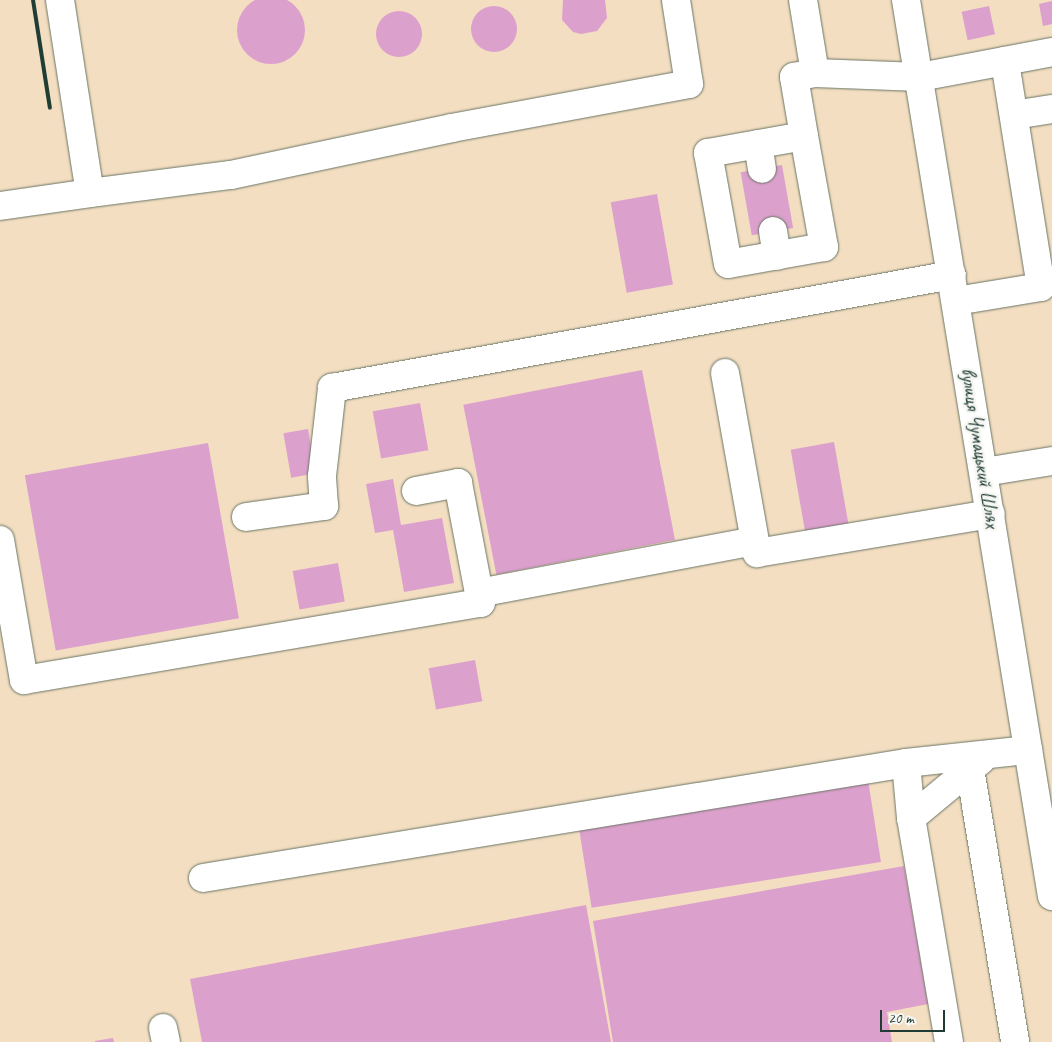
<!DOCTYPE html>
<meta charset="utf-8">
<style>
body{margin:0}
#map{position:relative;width:1052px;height:1042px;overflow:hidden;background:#f3dec1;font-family:Caveat,sans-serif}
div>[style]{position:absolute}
.building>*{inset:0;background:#dca0cd;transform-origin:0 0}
.round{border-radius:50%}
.roads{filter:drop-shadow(0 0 1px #697565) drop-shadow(0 0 1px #697565)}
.minor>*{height:28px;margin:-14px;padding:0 14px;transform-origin:14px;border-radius:14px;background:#fff}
.major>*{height:28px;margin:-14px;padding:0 14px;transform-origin:14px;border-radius:14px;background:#fff}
.rail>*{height:4px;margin:-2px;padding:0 2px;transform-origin:2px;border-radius:2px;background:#1f3d34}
span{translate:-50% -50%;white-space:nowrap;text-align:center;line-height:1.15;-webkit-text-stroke:5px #f6f6f2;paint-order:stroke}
.street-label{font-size:20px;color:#1f3d34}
.scale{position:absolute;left:880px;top:1010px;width:65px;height:22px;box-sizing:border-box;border:2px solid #1f3d34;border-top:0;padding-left:6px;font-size:15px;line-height:18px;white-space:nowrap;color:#1f3d34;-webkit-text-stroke:4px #f6f6f2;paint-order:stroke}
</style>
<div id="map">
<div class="building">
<i class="round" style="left:237px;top:-4px;width:68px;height:68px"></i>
<i style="clip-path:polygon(563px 0,605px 0,607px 18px,597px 31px,581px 34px,573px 32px,562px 20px)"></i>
<i style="clip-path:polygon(1052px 1px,1052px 24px,1043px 26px,1039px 4px)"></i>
<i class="round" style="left:471px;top:6px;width:46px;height:46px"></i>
<i style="left:989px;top:6px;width:29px;height:28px;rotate:78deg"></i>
<i class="round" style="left:376px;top:11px;width:46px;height:46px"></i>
<i style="left:782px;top:165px;width:64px;height:42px;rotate:80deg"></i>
<i style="left:657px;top:194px;width:92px;height:47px;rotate:80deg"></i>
<i style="left:642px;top:370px;width:173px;height:182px;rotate:79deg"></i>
<i style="left:420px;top:403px;width:48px;height:48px;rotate:80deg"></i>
<i style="left:308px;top:429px;width:45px;height:25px;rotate:80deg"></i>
<i style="left:834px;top:442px;width:86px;height:44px;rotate:80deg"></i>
<i style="left:208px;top:443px;width:178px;height:186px;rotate:80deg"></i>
<i style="clip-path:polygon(393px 479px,401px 525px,442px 518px,454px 583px,404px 592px,393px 530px,375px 533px,366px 484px)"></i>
<i style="left:338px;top:563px;width:39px;height:46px;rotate:80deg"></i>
<i style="left:475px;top:660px;width:42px;height:47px;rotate:80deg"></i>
<i style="left:868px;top:780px;width:83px;height:293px;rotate:81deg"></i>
<i style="clip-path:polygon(904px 866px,928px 1004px,887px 1012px,892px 1042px,613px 1042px,593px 921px)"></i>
<i style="clip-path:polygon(586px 905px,611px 1042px,202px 1042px,190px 979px)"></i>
<i style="clip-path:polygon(113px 1038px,114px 1042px,95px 1042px,95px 1041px)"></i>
</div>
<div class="roads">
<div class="minor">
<i style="left:60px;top:0;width:195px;rotate:81.2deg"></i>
<i style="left:90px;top:193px;width:142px;rotate:-7.3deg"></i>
<i style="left:231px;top:175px;width:226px;rotate:-12deg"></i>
<i style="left:452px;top:128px;width:241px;rotate:-10.5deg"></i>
<i style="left:689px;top:84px;width:85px;rotate:-98.8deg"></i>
<i style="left:803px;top:0;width:74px;rotate:80.7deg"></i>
<i style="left:815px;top:73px;width:105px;rotate:2.2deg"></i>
<i style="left:920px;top:77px;width:134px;rotate:-10.7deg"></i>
<i style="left:1014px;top:115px;width:38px;rotate:-9deg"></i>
<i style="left:804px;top:136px;width:113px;rotate:79.8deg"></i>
<i style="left:824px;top:247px;width:97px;rotate:170deg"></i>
<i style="left:728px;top:264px;width:113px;rotate:-100.2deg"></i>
<i style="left:708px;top:153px;width:97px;rotate:-10deg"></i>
<i style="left:804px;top:136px;width:60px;rotate:-99.6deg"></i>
<i style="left:794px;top:77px;width:21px;rotate:-11deg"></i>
<i style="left:758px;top:144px;width:25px;rotate:81deg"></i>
<i style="left:0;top:206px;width:91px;rotate:-8.2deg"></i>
<i style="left:773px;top:231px;width:25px;rotate:81deg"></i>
<i style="left:956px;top:301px;width:86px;rotate:-9.4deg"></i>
<i style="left:1041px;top:287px;width:229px;rotate:-99.1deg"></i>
<i style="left:725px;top:373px;width:183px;rotate:79.9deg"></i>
<i style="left:757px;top:553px;width:237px;rotate:-9.5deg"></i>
<i style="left:984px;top:472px;width:69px;rotate:-9.2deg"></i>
<i style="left:416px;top:491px;width:43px;rotate:-10.8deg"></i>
<i style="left:458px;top:483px;width:112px;rotate:79.2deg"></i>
<i style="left:479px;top:593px;width:280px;rotate:-10.7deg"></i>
<i style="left:246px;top:517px;width:79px;rotate:-8deg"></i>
<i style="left:324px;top:506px;width:30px;rotate:-94deg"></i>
<i style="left:322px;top:476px;width:89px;rotate:-83.5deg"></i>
<i style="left:332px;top:388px;width:630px;rotate:-10.33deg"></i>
<i style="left:0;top:540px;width:142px;rotate:80.3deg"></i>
<i style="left:24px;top:680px;width:463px;rotate:-9.6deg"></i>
<i style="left:481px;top:603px;width:10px;rotate:-101deg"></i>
<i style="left:970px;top:769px;width:277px;rotate:80.6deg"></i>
<i style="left:911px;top:818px;width:91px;rotate:-39.6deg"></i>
<i style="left:203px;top:878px;width:712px;rotate:-9.29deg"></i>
<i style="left:163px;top:1028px;width:14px;rotate:78deg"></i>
<i style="left:949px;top:1042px;width:227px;rotate:-99.6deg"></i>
<i style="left:911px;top:818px;width:55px;rotate:-95.2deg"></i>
<i style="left:906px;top:763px;width:123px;rotate:-6.1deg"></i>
</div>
<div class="major">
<i style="left:906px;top:0;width:908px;rotate:80.75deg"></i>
</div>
</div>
<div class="rail">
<i style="left:33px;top:0;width:109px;rotate:81.1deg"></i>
</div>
<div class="street-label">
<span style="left:980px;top:448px;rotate:81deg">вулиця Чумацький Шлях</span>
</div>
<div class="scale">20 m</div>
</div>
